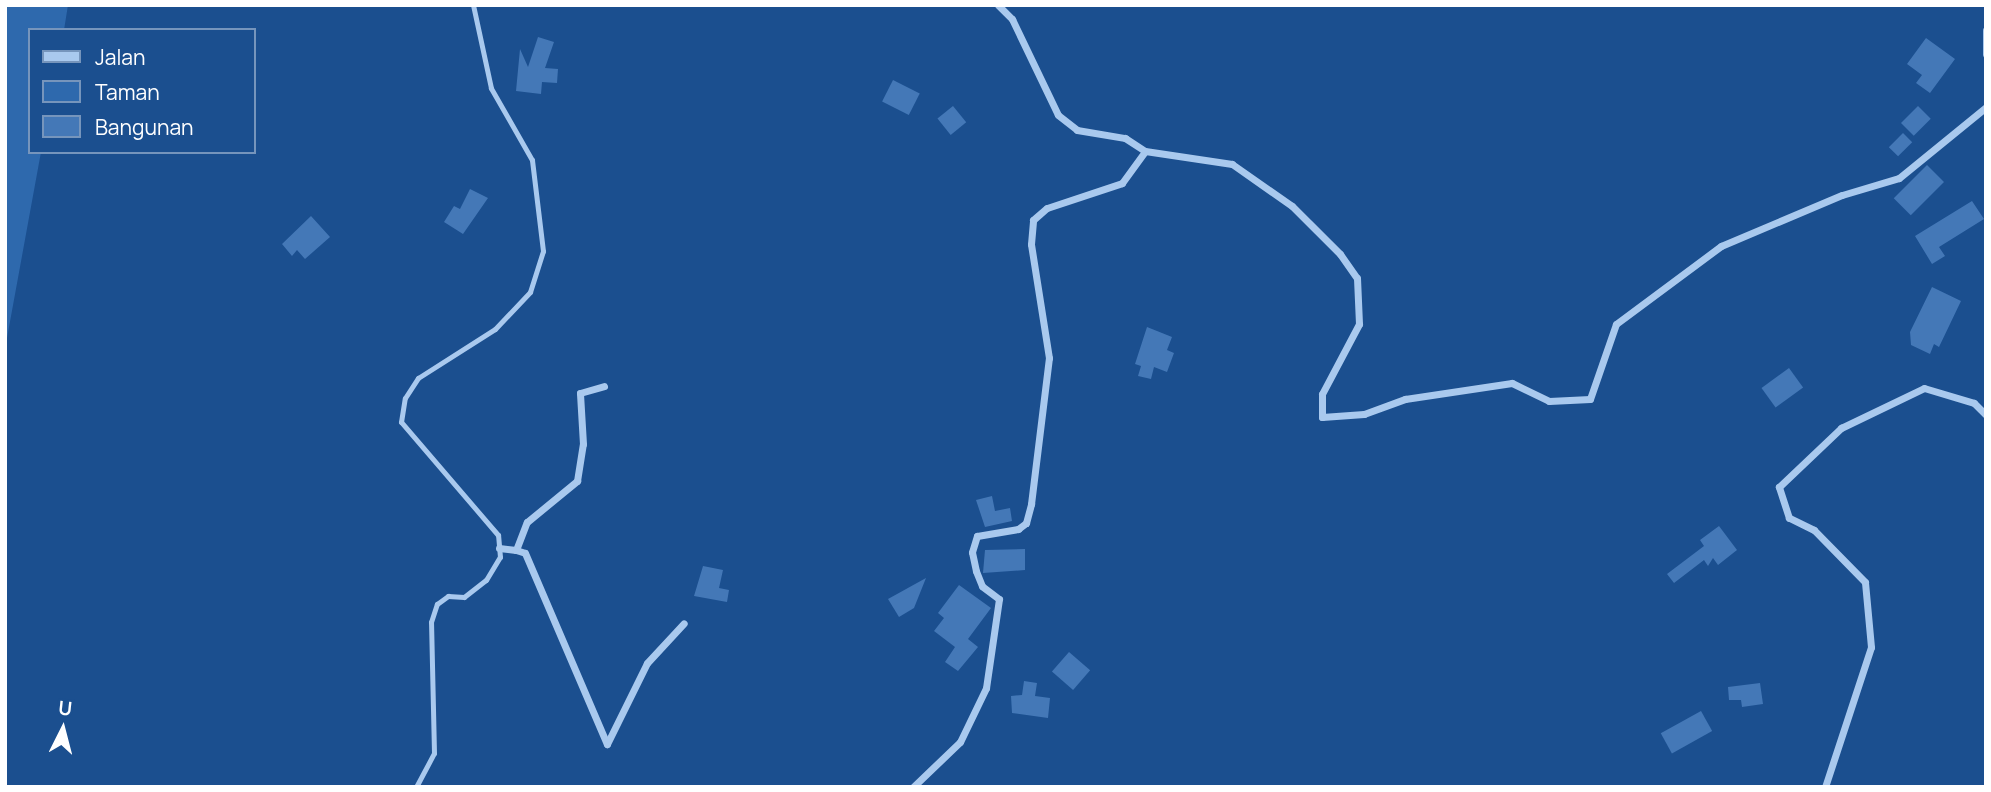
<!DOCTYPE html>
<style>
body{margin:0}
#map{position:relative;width:1991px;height:792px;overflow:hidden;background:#1b4f8f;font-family:Manrope,sans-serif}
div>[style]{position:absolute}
.green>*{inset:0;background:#2e69ad}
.building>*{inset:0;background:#4478b7;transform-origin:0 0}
.lane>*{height:5px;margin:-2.5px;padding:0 2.5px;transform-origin:2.5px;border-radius:2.5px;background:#a9c9ee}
.street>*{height:7px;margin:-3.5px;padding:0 3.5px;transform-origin:3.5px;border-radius:3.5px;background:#a9c9ee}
span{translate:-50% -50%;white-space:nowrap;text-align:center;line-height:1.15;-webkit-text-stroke:5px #1b4f8f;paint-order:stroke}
.frame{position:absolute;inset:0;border:7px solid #fff;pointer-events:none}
.legend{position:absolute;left:28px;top:28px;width:228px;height:126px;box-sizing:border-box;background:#1b4f8f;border:2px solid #7695bc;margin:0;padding:9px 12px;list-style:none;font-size:21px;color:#fff}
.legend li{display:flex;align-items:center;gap:14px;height:35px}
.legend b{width:35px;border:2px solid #7695bc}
.north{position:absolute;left:28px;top:694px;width:70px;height:70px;-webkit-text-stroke:5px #1b4f8f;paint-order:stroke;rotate:6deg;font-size:19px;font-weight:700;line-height:28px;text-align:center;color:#fff}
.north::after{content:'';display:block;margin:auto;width:24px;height:32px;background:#fff;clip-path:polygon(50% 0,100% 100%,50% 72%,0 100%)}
</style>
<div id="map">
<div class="green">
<i style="clip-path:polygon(5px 5px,68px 5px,64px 30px,30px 30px,30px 152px,41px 152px,5px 349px)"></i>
</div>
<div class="building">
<i style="clip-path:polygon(538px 37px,554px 42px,545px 68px,558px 69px,557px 83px,542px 82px,541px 94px,516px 91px,520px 49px,528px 67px)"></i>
<i style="clip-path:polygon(1926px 38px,1955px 59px,1930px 93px,1916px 83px,1922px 75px,1907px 64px)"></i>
<i style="left:893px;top:80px;width:30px;height:24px;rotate:27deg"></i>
<i style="left:953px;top:106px;width:21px;height:20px;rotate:51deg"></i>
<i style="left:1918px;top:106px;width:18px;height:24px;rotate:45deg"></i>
<i style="left:1903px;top:133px;width:13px;height:20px;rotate:45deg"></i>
<i style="left:1927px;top:165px;width:24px;height:47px;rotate:45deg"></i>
<i style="clip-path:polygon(470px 189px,488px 198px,463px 234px,444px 222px,454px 206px,460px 209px)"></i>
<i style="clip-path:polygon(1972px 201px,1984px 219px,1939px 247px,1945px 256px,1932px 264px,1915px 236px)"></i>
<i style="clip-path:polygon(311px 216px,330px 237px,305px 259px,297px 250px,292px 256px,282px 244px)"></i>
<i style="clip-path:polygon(1932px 287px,1961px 301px,1939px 347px,1934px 344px,1930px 354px,1911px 345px,1910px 332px)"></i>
<i style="clip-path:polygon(1147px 327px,1172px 337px,1167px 350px,1174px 353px,1167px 372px,1154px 367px,1151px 379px,1138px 376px,1141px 366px,1135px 364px)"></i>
<i style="left:1789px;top:368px;width:24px;height:34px;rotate:54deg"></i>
<i style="clip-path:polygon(992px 496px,995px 511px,1010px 508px,1012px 521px,985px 527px,976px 500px)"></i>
<i style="clip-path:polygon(1719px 526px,1737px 550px,1718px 565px,1713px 558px,1708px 566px,1704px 560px,1674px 583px,1667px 574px,1704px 546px,1700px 540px)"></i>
<i style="clip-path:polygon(1025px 549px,1025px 570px,983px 573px,985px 550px)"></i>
<i style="clip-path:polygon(703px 566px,723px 570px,719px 588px,729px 590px,727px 602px,694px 596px)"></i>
<i style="clip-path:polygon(926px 578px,914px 608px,899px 617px,888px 599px)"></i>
<i style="clip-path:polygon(959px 585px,991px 608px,968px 639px,978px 647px,958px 671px,945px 662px,955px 647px,934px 631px,944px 618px,938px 613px)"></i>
<i style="left:1069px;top:652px;width:28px;height:26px;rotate:41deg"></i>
<i style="clip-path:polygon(1024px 681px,1037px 683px,1035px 696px,1050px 698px,1048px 718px,1012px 713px,1011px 696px,1022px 695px)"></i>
<i style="clip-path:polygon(1760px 683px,1763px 704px,1742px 707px,1741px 700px,1729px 700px,1728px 687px)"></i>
<i style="left:1701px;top:711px;width:23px;height:46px;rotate:61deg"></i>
</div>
<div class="lane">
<i style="left:416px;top:787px;width:38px;rotate:-62deg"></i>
<i style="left:434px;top:753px;width:131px;rotate:-91.3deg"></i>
<i style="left:431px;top:622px;width:19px;rotate:-72deg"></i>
<i style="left:437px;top:604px;width:14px;rotate:-36deg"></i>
<i style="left:448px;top:596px;width:16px;rotate:4deg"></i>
<i style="left:464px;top:597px;width:28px;rotate:-38deg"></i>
<i style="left:486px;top:580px;width:27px;rotate:-59deg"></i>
<i style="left:500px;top:557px;width:22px;rotate:-95deg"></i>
<i style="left:498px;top:535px;width:149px;rotate:-130.6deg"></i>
<i style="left:401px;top:422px;width:24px;rotate:-81deg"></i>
<i style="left:405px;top:398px;width:24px;rotate:-57deg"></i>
<i style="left:418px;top:378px;width:91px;rotate:-32.5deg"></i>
<i style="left:495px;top:329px;width:51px;rotate:-46.6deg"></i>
<i style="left:530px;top:292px;width:43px;rotate:-72.4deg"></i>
<i style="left:543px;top:251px;width:92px;rotate:-96.9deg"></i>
<i style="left:532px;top:160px;width:83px;rotate:-119.7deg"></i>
<i style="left:491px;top:88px;width:85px;rotate:-102.2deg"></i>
</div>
<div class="street">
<i style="left:998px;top:5px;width:20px;rotate:45deg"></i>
<i style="left:1012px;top:19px;width:106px;rotate:64.4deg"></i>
<i style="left:1058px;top:115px;width:24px;rotate:38deg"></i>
<i style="left:1077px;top:130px;width:49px;rotate:9.5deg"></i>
<i style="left:1125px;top:138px;width:24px;rotate:33deg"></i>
<i style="left:1145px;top:151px;width:88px;rotate:8.5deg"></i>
<i style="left:1232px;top:164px;width:73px;rotate:35deg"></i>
<i style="left:1292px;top:206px;width:68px;rotate:45deg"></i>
<i style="left:1340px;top:254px;width:29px;rotate:55deg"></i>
<i style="left:1357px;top:278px;width:46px;rotate:87.5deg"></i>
<i style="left:1359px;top:324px;width:79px;rotate:117.9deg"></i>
<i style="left:1322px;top:394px;width:23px;rotate:90deg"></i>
<i style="left:1322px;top:417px;width:42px;rotate:-4.1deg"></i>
<i style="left:1364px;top:414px;width:44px;rotate:-20.1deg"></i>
<i style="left:1405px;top:399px;width:108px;rotate:-8.5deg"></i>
<i style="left:1512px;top:383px;width:41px;rotate:25.9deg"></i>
<i style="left:1549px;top:401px;width:41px;rotate:-2.8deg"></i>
<i style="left:1590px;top:399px;width:79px;rotate:-70.9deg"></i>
<i style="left:1616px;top:324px;width:131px;rotate:-36.6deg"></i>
<i style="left:1721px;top:246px;width:131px;rotate:-22.9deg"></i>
<i style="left:1842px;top:195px;width:59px;rotate:-16.6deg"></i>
<i style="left:1899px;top:178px;width:112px;rotate:-39.2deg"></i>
<i style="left:1986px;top:30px;width:24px;rotate:90deg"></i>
<i style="left:499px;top:548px;width:17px;rotate:7deg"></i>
<i style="left:516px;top:550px;width:30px;rotate:-69deg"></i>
<i style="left:527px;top:522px;width:65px;rotate:-39.4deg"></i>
<i style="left:577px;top:481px;width:37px;rotate:-81deg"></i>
<i style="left:583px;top:444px;width:51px;rotate:-93.4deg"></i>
<i style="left:580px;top:393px;width:25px;rotate:-16deg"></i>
<i style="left:516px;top:550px;width:9px;rotate:18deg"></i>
<i style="left:525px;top:553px;width:208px;rotate:66.8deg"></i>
<i style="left:607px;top:744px;width:90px;rotate:-63.7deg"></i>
<i style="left:647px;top:663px;width:54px;rotate:-47.2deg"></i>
<i style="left:913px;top:787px;width:65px;rotate:-43.8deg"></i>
<i style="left:960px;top:742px;width:60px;rotate:-64.3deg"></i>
<i style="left:986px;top:688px;width:90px;rotate:-81.7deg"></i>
<i style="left:999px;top:599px;width:21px;rotate:-143deg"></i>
<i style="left:982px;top:586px;width:16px;rotate:-112deg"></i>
<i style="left:976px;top:571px;width:19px;rotate:-102deg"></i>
<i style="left:972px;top:552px;width:17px;rotate:-73deg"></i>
<i style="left:977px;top:536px;width:42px;rotate:-9.7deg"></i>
<i style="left:1018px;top:529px;width:10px;rotate:-37deg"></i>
<i style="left:1026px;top:523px;width:20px;rotate:-75deg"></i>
<i style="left:1031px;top:504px;width:147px;rotate:-83deg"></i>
<i style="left:1049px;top:358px;width:115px;rotate:-99deg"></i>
<i style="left:1031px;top:244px;width:24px;rotate:-85deg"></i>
<i style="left:1033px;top:220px;width:18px;rotate:-41deg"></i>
<i style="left:1047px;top:208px;width:79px;rotate:-18.4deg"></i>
<i style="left:1122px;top:183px;width:39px;rotate:-54deg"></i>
<i style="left:1825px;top:787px;width:147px;rotate:-71.8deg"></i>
<i style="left:1871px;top:647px;width:65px;rotate:-95.3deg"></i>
<i style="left:1865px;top:582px;width:73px;rotate:-134.4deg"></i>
<i style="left:1814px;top:530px;width:28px;rotate:-154deg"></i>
<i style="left:1789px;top:518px;width:33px;rotate:-108deg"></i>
<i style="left:1779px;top:487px;width:86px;rotate:-43.6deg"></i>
<i style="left:1841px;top:428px;width:92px;rotate:-25.7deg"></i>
<i style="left:1924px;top:388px;width:52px;rotate:16.7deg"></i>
<i style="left:1974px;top:403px;width:17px;rotate:45deg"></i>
</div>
<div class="frame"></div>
<ul class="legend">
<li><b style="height:9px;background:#a9c9ee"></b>Jalan</li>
<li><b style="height:19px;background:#2e69ad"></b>Taman</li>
<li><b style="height:19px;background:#4478b7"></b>Bangunan</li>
</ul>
<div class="north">U</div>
</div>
